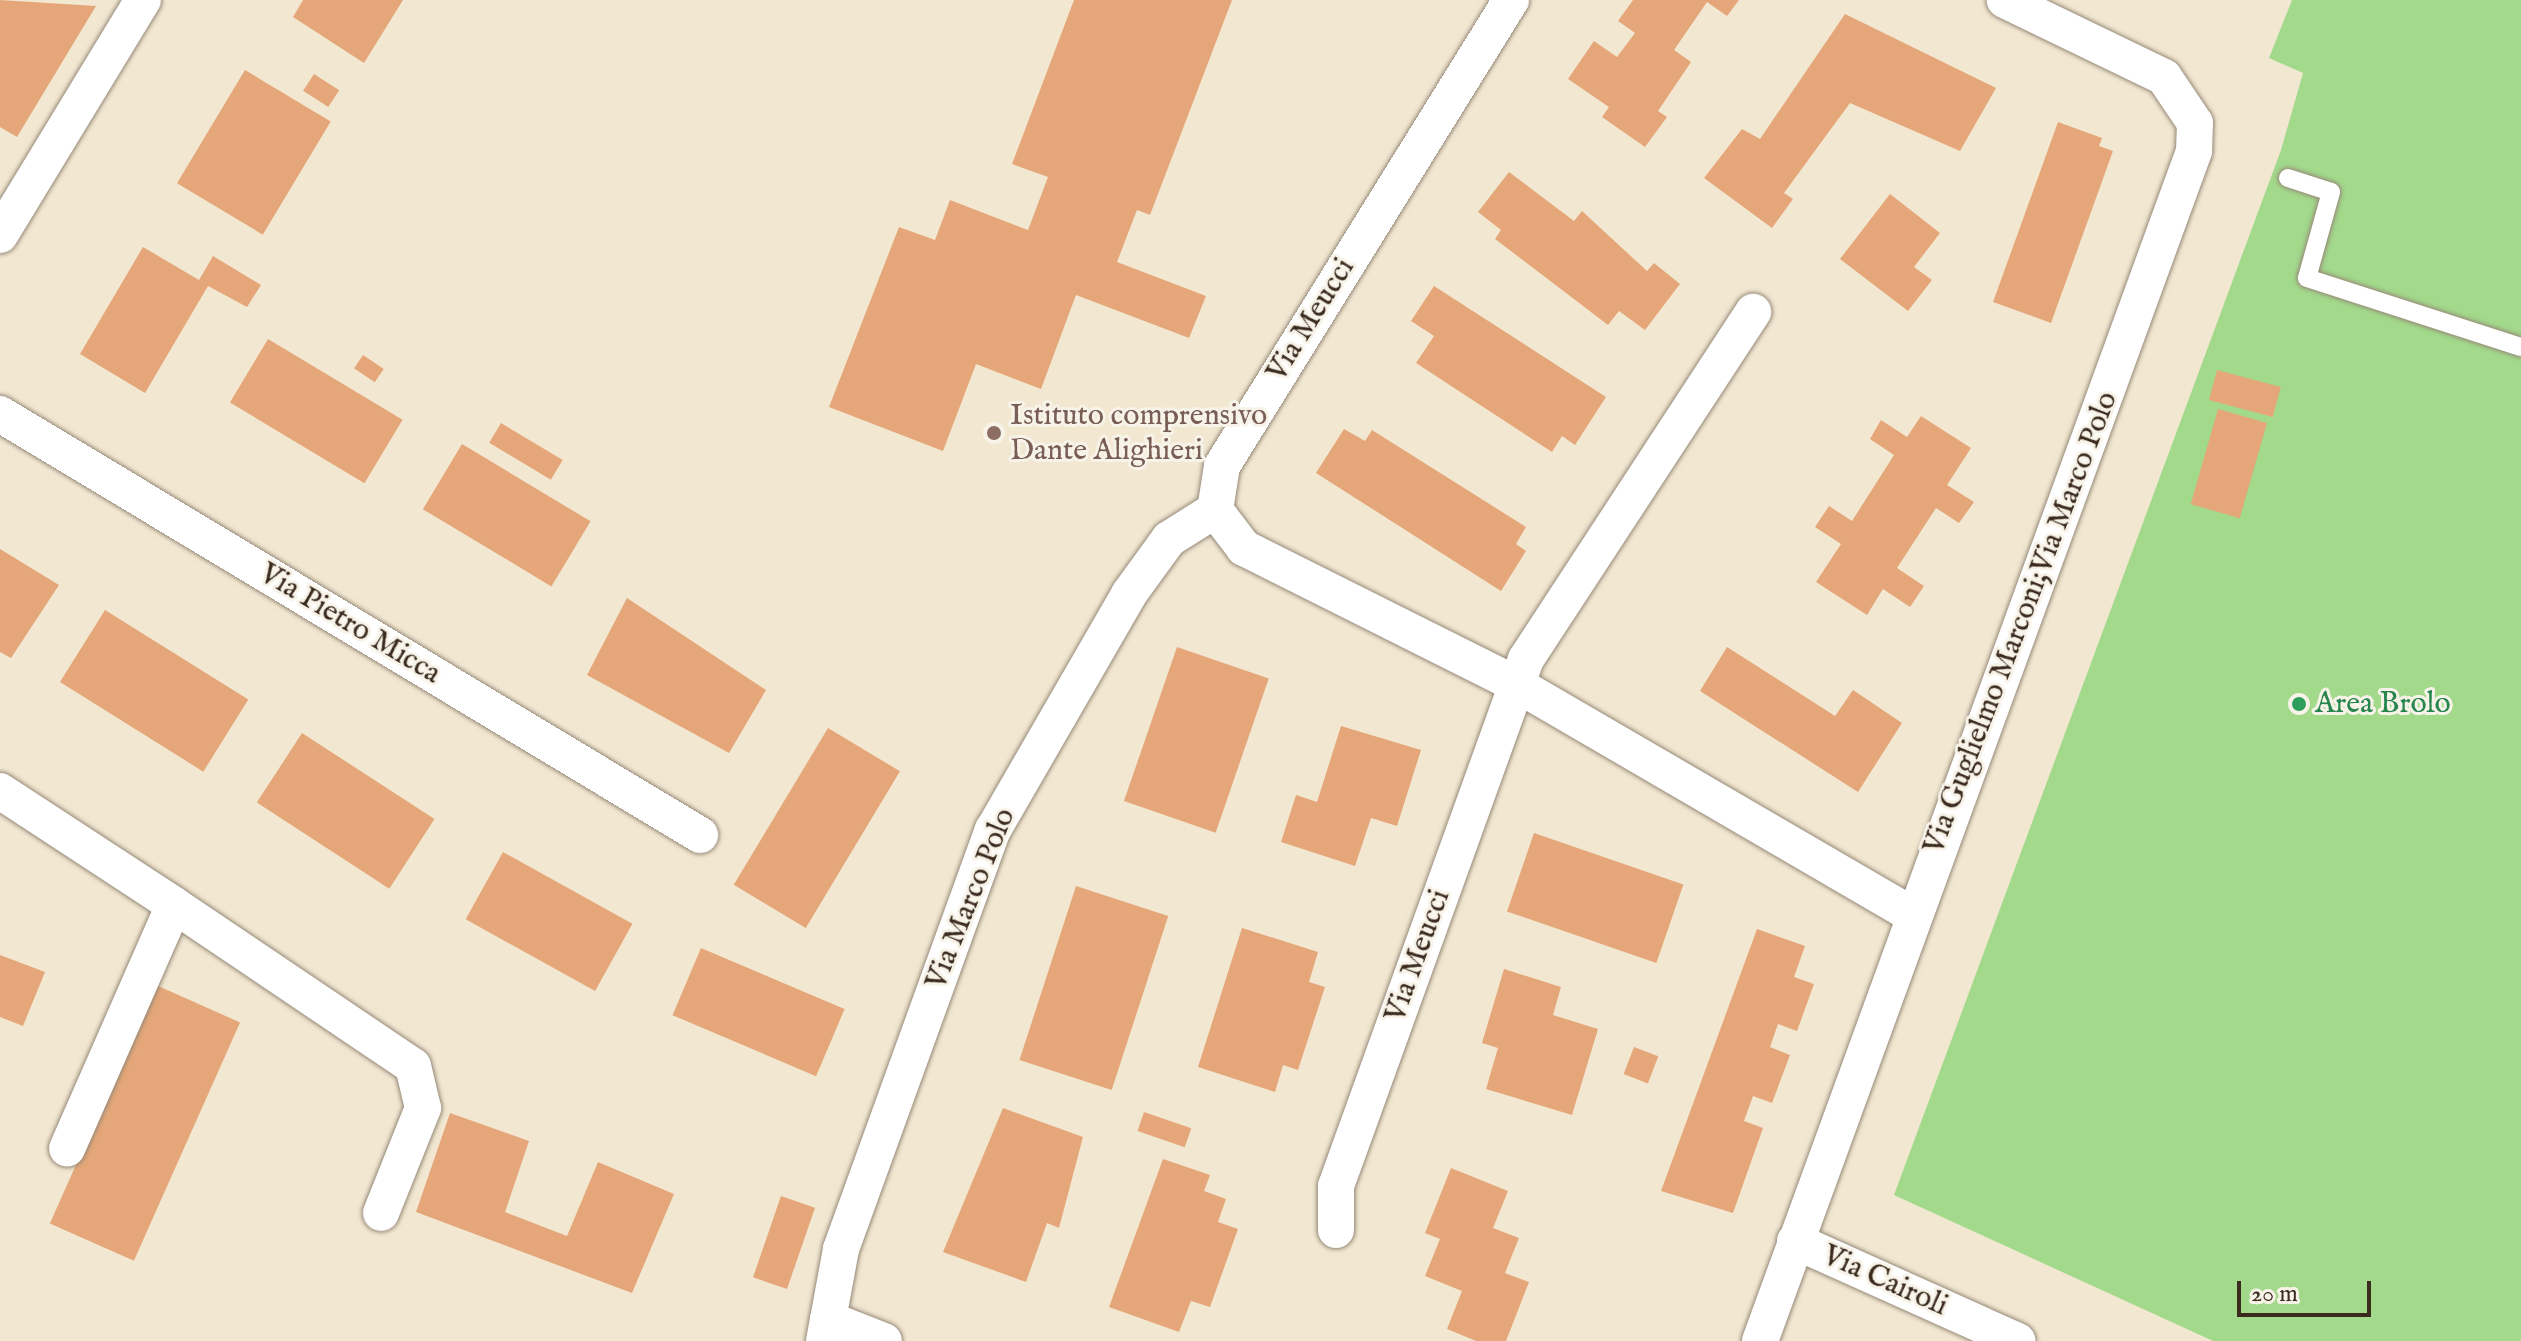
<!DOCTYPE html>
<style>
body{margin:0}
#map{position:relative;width:2521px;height:1341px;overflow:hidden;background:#f2e8d2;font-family:"IM FELL English",serif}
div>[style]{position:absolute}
.green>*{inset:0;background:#a2d98b}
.building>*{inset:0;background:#e5a779;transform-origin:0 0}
.roads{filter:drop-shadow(0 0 2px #968978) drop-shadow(0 0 2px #968978)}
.service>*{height:18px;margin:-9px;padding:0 9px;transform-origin:9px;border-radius:9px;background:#fff}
.minor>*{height:36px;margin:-18px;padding:0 18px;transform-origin:18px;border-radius:18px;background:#fff}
.dots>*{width:22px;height:22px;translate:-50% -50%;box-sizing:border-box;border:4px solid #f7f3e8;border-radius:50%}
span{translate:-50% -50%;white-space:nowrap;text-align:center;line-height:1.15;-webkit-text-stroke:6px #f7f3e8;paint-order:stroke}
.street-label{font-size:30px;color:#3b2a1e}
.education-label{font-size:30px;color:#785e54}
.left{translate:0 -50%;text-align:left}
.leisure-label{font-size:30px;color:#27864d}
.scale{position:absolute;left:2237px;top:1281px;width:134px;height:36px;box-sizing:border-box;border:4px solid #3b2a1e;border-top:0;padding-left:10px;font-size:24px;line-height:28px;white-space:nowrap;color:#3b2a1e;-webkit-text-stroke:6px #f7f3e8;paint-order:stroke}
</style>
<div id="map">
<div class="green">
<i style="clip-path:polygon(2292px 0,2521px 0,2521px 1341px,2213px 1341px,1894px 1195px,2281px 150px,2303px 73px,2269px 58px)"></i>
</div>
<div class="building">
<i style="clip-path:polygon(0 0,96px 6px,17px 137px,0 127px)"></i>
<i style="clip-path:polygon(303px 0,403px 0,364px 63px,293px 17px)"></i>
<i style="clip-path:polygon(1074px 0,1232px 0,1150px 215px,1137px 210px,1117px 262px,1206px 296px,1189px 338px,1076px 295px,1041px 389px,976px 364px,943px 451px,829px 407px,899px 227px,935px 240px,950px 200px,1028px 230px,1048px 177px,1012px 164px)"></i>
<i style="clip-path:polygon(1633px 0,1739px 0,1727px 16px,1707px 2px,1674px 50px,1691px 62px,1658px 111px,1667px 117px,1645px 147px,1602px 117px,1609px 107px,1568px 79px,1594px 41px,1617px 57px,1635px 33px,1618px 21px)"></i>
<i style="clip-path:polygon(1845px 14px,1996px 88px,1960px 151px,1850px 103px,1784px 193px,1793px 199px,1772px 228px,1704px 178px,1742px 129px,1760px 139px)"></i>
<i style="left:245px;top:70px;width:100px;height:132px;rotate:31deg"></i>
<i style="left:314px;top:74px;width:30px;height:20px;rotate:33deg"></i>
<i style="clip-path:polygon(2058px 122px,2102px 138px,2099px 146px,2113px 151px,2051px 323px,1993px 302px)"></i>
<i style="clip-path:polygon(1509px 172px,1574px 221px,1582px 211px,1647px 271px,1654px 263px,1680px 284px,1645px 330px,1619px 311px,1608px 325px,1495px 239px,1501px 230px,1478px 212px)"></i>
<i style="clip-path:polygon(1890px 194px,1940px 233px,1914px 267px,1932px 280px,1908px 311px,1840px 259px)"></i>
<i style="clip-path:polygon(143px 247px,199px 280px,213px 256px,261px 285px,247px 307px,208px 286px,145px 393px,80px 354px)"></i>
<i style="clip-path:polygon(1434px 286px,1606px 397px,1575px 445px,1562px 436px,1552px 452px,1416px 363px,1434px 336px,1411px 321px)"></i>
<i style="left:268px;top:339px;width:157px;height:74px;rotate:31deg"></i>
<i style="left:363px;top:355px;width:25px;height:16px;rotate:34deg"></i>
<i style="left:2217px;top:370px;width:66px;height:31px;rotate:15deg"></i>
<i style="left:2218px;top:409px;width:51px;height:99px;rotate:16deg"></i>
<i style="clip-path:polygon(1921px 416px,1971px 448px,1947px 485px,1974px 502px,1959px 523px,1936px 508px,1897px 568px,1924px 586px,1910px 607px,1883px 589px,1867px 615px,1816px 582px,1841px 544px,1815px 527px,1829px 506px,1852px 521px,1894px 455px,1870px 439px,1881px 420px,1907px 437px)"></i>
<i style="left:501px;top:423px;width:72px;height:23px;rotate:31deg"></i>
<i style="clip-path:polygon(1344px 429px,1365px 441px,1372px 430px,1526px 527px,1516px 544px,1526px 551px,1501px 591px,1316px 473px)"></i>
<i style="left:462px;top:444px;width:150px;height:76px;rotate:31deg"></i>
<i style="clip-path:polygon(0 549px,59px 585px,11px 658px,0 652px)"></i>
<i style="clip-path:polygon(627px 598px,766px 690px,729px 753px,587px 675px)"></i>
<i style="left:105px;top:610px;width:169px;height:85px;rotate:32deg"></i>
<i style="left:1177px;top:647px;width:97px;height:163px;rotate:19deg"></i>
<i style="clip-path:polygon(1727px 647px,1835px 716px,1853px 690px,1902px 723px,1858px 792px,1700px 691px)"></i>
<i style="clip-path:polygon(1341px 726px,1421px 750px,1397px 826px,1371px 818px,1355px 866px,1281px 842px,1296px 795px,1317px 802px)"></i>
<i style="left:828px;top:728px;width:84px;height:183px;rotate:31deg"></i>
<i style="left:302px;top:733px;width:158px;height:83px;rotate:33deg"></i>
<i style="left:1534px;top:833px;width:158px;height:83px;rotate:19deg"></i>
<i style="left:503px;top:852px;width:148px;height:77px;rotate:29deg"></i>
<i style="left:1076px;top:886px;width:97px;height:183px;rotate:18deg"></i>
<i style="clip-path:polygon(1242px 928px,1318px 952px,1309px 982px,1325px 987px,1298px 1070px,1283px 1065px,1275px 1092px,1198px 1067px)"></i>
<i style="clip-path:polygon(1757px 929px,1805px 946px,1794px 977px,1814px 984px,1797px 1031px,1778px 1024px,1770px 1047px,1790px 1055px,1772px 1103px,1753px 1096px,1744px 1121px,1763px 1128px,1733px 1213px,1661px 1191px)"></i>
<i style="left:701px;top:948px;width:156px;height:73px;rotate:23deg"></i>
<i style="clip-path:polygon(0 955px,45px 972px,23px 1026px,0 1017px)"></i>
<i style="clip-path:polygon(1504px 969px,1561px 987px,1553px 1015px,1598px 1029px,1572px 1115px,1486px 1089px,1498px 1048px,1482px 1043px)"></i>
<i style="left:156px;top:985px;width:92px;height:261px;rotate:24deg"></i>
<i style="left:1634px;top:1047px;width:26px;height:29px;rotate:21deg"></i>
<i style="clip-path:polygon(1003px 1108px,1083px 1137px,1059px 1228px,1047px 1223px,1026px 1282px,943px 1252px)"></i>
<i style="left:1144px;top:1112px;width:50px;height:20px;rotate:19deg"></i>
<i style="clip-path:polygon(450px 1113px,529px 1141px,505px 1212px,567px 1236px,598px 1162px,674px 1194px,632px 1293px,416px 1212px)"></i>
<i style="clip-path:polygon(1163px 1159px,1210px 1175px,1204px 1191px,1226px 1199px,1218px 1222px,1238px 1229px,1210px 1307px,1191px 1301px,1179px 1332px,1109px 1307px)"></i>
<i style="clip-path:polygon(1451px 1168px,1508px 1191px,1493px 1228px,1519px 1238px,1505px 1273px,1529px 1282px,1506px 1341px,1476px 1341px,1447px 1329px,1462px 1291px,1425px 1276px,1440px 1239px,1425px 1233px)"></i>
<i style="left:781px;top:1196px;width:36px;height:86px;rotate:19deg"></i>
</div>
<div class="roads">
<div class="service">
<i style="left:2288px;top:178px;width:45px;rotate:18deg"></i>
<i style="left:2331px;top:192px;width:89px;rotate:105.6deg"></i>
<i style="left:2307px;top:278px;width:225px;rotate:17.9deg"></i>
</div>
<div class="minor">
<i style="left:1511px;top:0;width:548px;rotate:121.81deg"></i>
<i style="left:1222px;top:466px;width:45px;rotate:99deg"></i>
<i style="left:1215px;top:510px;width:48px;rotate:52.7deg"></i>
<i style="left:1244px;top:548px;width:304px;rotate:26.6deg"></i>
<i style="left:1516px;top:684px;width:457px;rotate:30.2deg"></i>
<i style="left:0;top:235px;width:275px;rotate:-58.7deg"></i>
<i style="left:0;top:414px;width:817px;rotate:31.02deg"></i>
<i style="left:0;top:791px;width:208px;rotate:33.2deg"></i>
<i style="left:174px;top:905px;width:266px;rotate:113.7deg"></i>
<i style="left:174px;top:905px;width:288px;rotate:34deg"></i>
<i style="left:413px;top:1066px;width:43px;rotate:76.6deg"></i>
<i style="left:423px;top:1108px;width:113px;rotate:111.8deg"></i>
<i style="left:1336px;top:1230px;width:44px;rotate:-90deg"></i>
<i style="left:1336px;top:1186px;width:560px;rotate:-70.17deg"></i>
<i style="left:1526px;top:659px;width:415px;rotate:-56.8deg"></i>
<i style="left:1795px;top:1241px;width:244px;rotate:24.2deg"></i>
<i style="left:828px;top:1319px;width:60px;rotate:21.4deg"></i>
<i style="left:824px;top:1341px;width:94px;rotate:-79.5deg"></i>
<i style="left:841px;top:1249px;width:446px;rotate:-70.1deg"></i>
<i style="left:993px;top:830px;width:272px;rotate:-60deg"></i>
<i style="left:1129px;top:594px;width:68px;rotate:-54deg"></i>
<i style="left:1169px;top:539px;width:54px;rotate:-32.2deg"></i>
<i style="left:1760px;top:1341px;width:1267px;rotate:-69.96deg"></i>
<i style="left:2194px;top:151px;width:28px;rotate:-88deg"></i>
<i style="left:2195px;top:123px;width:55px;rotate:-124deg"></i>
<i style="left:2164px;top:77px;width:177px;rotate:-154.2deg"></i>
</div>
</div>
<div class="dots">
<i style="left:994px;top:433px;background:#8d6e63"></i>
<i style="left:2299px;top:704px;background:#2e9e5b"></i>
</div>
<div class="street-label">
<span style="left:1311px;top:320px;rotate:-58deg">Via Meucci</span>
<span style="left:2021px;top:623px;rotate:-69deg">Via Guglielmo Marconi;Via Marco Polo</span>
<span style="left:350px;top:624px;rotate:31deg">Via Pietro Micca</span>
<span style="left:971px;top:899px;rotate:-68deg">Via Marco Polo</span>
<span style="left:1418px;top:956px;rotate:-70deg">Via Meucci</span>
<span style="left:1885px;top:1281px;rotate:24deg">Via Cairoli</span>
</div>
<div class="education-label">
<span class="left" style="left:1010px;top:433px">Istituto comprensivo<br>Dante Alighieri</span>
</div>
<div class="leisure-label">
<span class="left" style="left:2315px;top:704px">Area Brolo</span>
</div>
<div class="scale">20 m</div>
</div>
